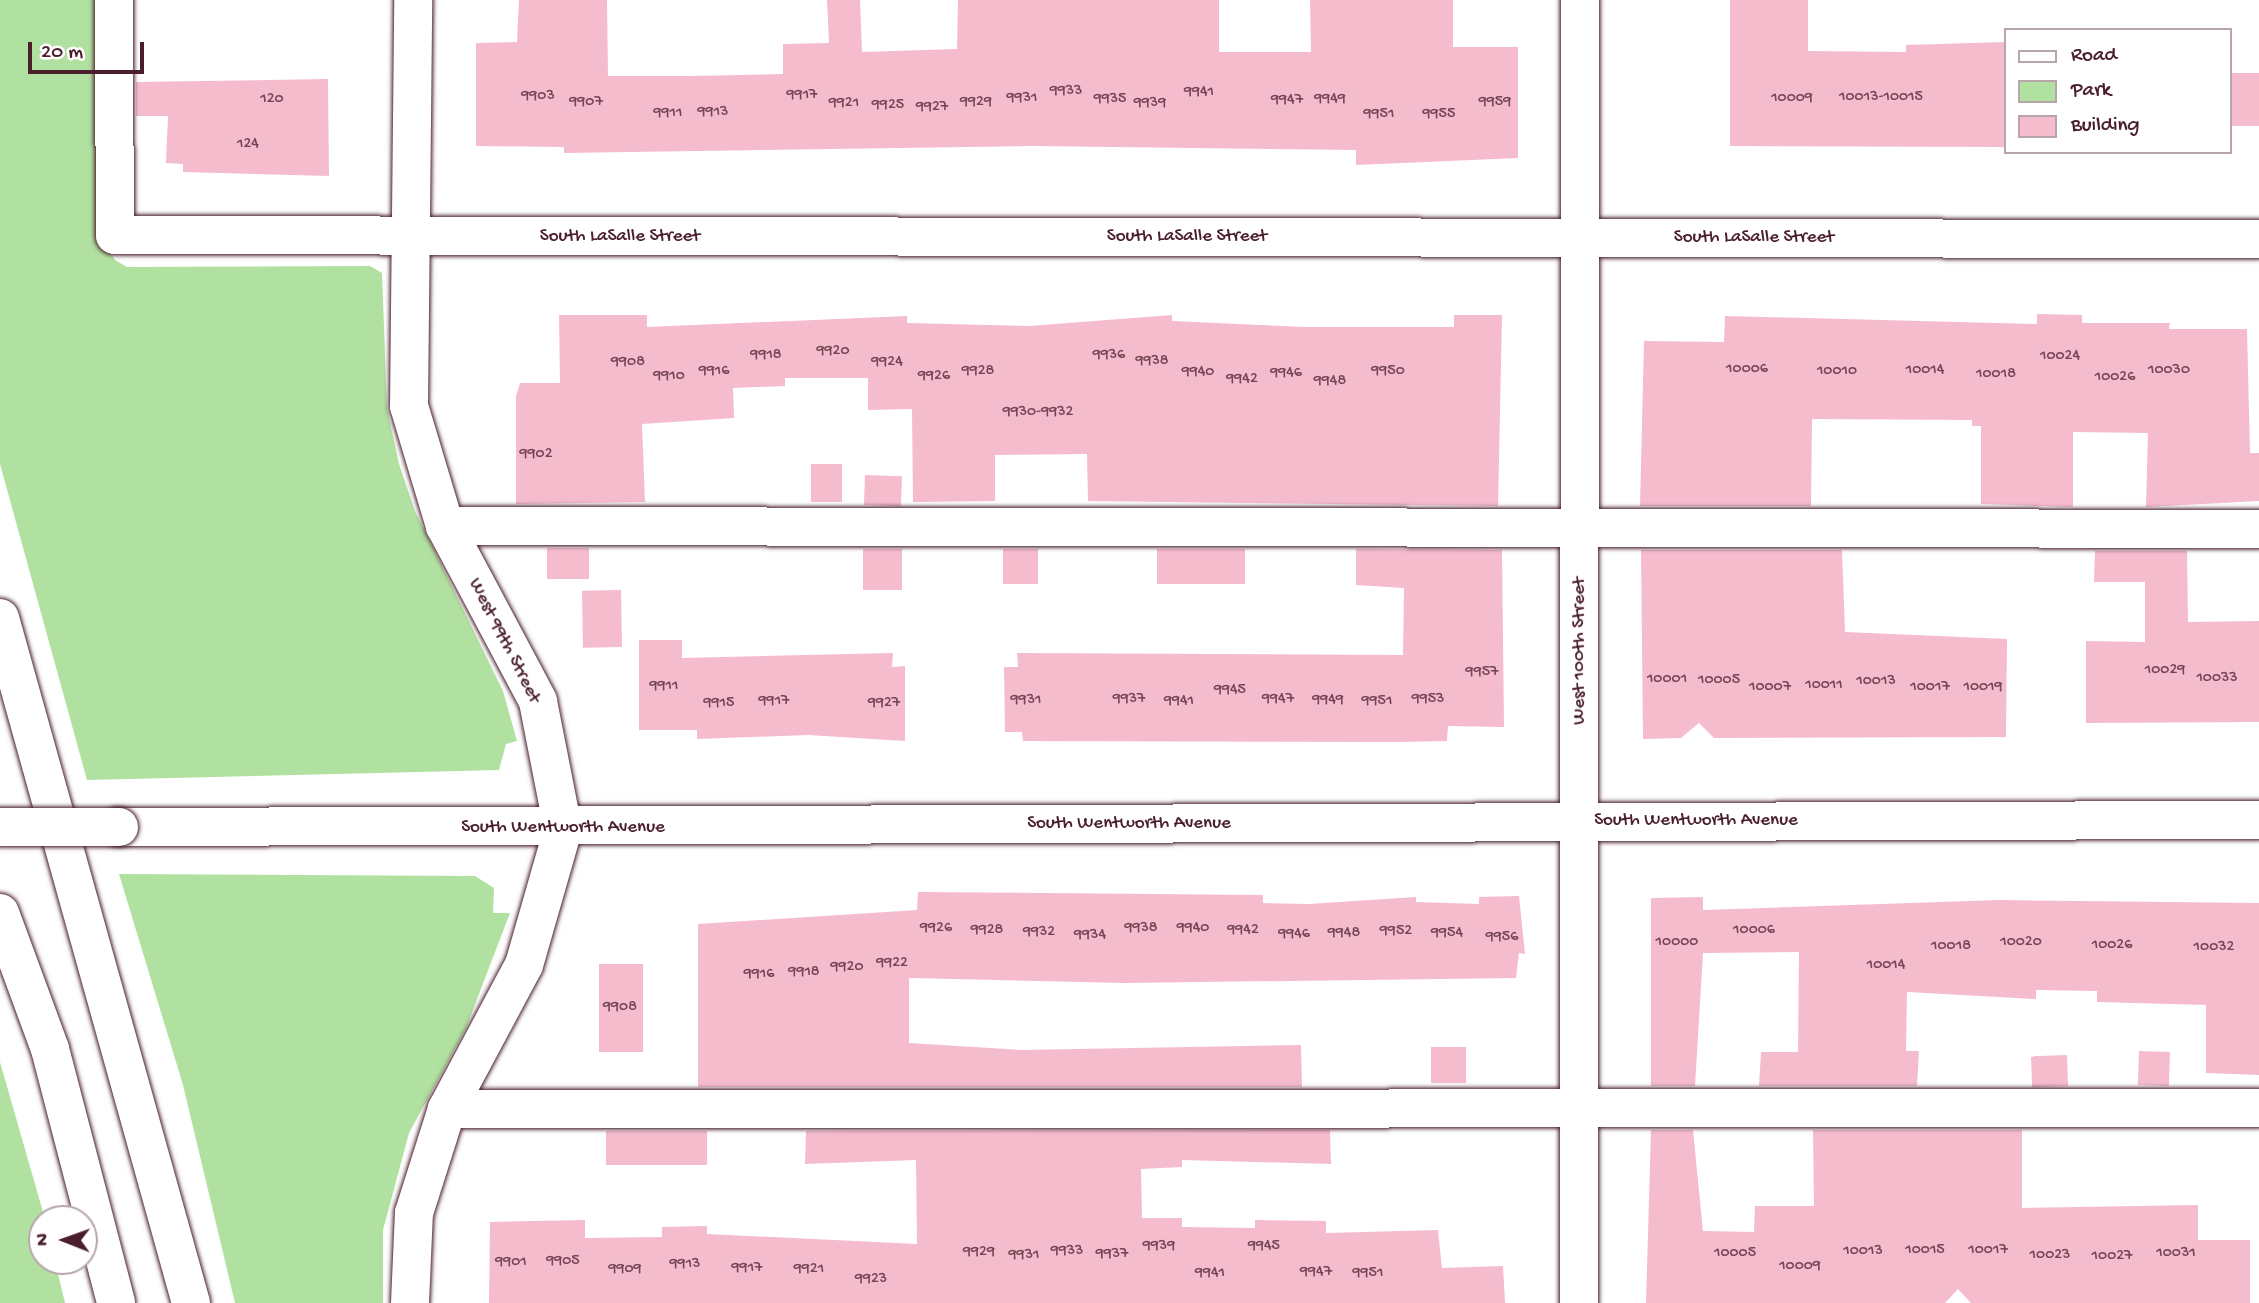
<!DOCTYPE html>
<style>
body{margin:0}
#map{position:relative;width:2259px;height:1303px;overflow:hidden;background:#fff;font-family:"Gochi Hand",sans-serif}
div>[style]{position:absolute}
.green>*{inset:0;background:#b1e1a1}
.building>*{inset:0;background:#f5bcce;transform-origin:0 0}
.roads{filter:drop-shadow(0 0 2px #4a1f2b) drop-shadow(0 0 2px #4a1f2b)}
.minor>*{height:38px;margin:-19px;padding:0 19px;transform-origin:19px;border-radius:19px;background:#fff}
.highway>*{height:38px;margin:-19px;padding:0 19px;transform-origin:19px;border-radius:19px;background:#fff}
.bridges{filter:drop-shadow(0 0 2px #4a1f2b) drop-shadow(0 0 2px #4a1f2b)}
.minor-bridge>*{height:38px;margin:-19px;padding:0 19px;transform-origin:19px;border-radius:19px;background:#fff}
span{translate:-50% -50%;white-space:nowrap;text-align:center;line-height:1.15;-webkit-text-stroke:5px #fff;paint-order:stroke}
.number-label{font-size:16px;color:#754654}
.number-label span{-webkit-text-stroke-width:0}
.street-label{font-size:19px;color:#4a1f2b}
.legend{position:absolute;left:2004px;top:28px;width:228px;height:126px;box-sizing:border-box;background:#fff;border:2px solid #b7a5aa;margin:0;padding:9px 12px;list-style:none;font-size:21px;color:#4a1f2b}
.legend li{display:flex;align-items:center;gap:14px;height:35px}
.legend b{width:35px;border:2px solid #b7a5aa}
.north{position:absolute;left:28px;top:1205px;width:70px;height:70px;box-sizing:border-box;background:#fff;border:2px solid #b7a5aa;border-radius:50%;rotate:271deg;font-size:19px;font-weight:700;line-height:28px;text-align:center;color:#4a1f2b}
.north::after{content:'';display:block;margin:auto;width:24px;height:32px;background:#4a1f2b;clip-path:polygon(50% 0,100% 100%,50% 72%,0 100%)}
.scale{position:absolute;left:28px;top:42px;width:116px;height:32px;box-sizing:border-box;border:4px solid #4a1f2b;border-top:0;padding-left:9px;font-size:21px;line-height:24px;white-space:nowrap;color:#4a1f2b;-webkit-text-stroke:5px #fff;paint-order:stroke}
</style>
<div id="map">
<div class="green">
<i style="clip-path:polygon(0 0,105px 0,105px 246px,115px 260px,127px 267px,370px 266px,382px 273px,387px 409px,399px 464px,415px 511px,503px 691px,517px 741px,506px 744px,499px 770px,87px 780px,0 464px)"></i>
<i style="clip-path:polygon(119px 874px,475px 876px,494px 888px,493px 913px,510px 913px,466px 1028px,409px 1133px,383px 1230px,383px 1303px,235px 1303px,183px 1085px)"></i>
<i style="clip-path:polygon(0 1062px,45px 1219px,42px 1261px,55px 1261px,65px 1303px,0 1303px)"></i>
</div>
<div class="building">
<i style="clip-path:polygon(519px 0,607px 0,608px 76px,691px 76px,783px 74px,783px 44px,829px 43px,827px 0,860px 0,862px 52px,957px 49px,958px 0,1219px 0,1219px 52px,1311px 52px,1310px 0,1453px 0,1453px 47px,1518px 47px,1518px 158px,1356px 165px,1356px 150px,1033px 146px,564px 153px,564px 147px,476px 146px,476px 43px,517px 42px)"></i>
<i style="clip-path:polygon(1730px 0,1808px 0,1808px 51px,1906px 52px,1906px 45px,2005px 42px,2005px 147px,1730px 146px)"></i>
<i style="left:2229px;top:73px;width:30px;height:53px"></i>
<i style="clip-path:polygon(328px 79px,329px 176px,183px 172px,183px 164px,166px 163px,168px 116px,136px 116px,136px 82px)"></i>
<i style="clip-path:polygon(2037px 314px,2082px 315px,2082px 323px,2170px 323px,2169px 329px,2247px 329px,2250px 453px,2259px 453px,2259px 501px,2146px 507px,2148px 433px,2073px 432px,2073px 507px,1981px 504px,1981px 426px,1972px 426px,1972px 420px,1812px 419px,1811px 506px,1640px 506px,1644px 341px,1724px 342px,1725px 316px,2037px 324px)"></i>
<i style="clip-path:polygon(559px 315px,647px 315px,647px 327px,907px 316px,907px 323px,1029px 326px,1172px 315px,1172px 321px,1306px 327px,1454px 327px,1454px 315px,1502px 315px,1498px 506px,1088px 501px,1087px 454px,995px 455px,995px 501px,913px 502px,912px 409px,868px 410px,868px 378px,785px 378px,785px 386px,733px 388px,734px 418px,642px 424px,645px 502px,516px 504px,516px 396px,520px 383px,560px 383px)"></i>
<i style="left:811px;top:464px;width:31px;height:38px"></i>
<i style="left:865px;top:475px;width:37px;height:30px;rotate:2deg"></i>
<i style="left:547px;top:548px;width:42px;height:31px"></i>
<i style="left:863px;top:549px;width:39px;height:41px"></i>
<i style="left:1003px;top:549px;width:35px;height:35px"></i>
<i style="left:1157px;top:549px;width:88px;height:35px"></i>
<i style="clip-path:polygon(1356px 549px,1502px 550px,1504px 727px,1448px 726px,1447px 741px,1398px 742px,1023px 741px,1022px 732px,1005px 732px,1004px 667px,1018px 667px,1017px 653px,1403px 655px,1404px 588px,1356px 585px)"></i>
<i style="clip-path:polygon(1641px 550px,1842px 550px,1845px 632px,2007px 639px,2006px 737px,1714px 738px,1699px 723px,1681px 738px,1643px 739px)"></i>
<i style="clip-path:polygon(2095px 551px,2187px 551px,2188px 622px,2259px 621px,2259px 722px,2086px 723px,2086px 641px,2145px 642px,2145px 582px,2094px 582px)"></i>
<i style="left:621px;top:590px;width:57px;height:39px;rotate:89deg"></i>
<i style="clip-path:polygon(639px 640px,682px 640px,682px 658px,893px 653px,892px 667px,905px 666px,905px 741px,808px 735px,697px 739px,697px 730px,639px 730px)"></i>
<i style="clip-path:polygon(918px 892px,1263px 895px,1263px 903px,1309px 904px,1416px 897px,1416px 902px,1479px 904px,1479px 897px,1519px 896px,1525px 954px,1519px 953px,1516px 978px,1125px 983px,909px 978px,909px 1043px,1021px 1050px,1301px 1045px,1302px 1087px,698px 1087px,698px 924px,917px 910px)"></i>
<i style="clip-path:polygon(1703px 897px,1703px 910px,1999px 900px,2259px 903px,2259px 1075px,2206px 1073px,2206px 1005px,2097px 1002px,2097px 991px,2036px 990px,2036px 999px,1907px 992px,1906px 1051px,1919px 1051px,1917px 1086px,1759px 1086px,1761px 1052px,1798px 1052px,1799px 952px,1703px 953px,1695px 1086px,1651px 1086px,1651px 898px)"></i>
<i style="left:599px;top:964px;width:44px;height:88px"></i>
<i style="left:1431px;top:1047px;width:35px;height:36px"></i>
<i style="left:2170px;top:1052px;width:34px;height:31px;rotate:92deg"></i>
<i style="left:2067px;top:1055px;width:31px;height:36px;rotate:88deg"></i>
<i style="clip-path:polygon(1330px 1130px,1331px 1164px,1182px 1160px,1182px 1167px,1141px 1169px,1142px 1218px,1182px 1218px,1182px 1227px,1255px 1228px,1255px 1220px,1326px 1221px,1326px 1233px,1438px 1230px,1442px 1268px,1503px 1266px,1505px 1303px,489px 1303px,490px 1222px,585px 1220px,585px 1238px,662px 1237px,662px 1227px,707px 1226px,707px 1234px,917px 1244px,916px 1160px,805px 1164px,806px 1131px)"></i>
<i style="clip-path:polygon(1651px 1130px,1693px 1130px,1703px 1231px,1754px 1232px,1755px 1206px,1814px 1206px,1813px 1130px,2022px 1130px,2022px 1208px,2198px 1205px,2198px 1240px,2250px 1240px,2250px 1303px,1971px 1303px,1958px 1289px,1945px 1303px,1646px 1303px)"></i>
<i style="left:606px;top:1131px;width:101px;height:34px"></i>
</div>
<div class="roads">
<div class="minor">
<i style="left:114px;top:0;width:235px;rotate:89.8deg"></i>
<i style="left:115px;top:235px;width:2144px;rotate:0.11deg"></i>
<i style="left:445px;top:526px;width:1814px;rotate:0.09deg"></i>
<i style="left:119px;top:827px;width:2140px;rotate:-0.19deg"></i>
<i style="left:447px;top:1109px;width:1812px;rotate:-0.03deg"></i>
<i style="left:410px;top:1303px;width:90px;rotate:-87.5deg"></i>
<i style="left:414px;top:1213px;width:109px;rotate:-72.4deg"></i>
<i style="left:447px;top:1109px;width:163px;rotate:-61.9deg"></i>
<i style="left:524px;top:965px;width:141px;rotate:-74deg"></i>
<i style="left:563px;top:829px;width:130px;rotate:-101.1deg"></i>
<i style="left:538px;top:701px;width:198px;rotate:-118deg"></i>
<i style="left:445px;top:526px;width:125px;rotate:-106.7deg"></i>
<i style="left:409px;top:406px;width:406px;rotate:-89.4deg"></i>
<i style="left:1579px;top:1303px;width:1303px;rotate:-89.96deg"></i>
</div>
<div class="highway">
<i style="left:0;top:618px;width:711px;rotate:74.42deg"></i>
<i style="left:0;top:913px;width:145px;rotate:69.8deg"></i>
<i style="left:50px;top:1049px;width:262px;rotate:75.4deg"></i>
</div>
</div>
<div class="bridges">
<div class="minor-bridge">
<i style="left:0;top:827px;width:119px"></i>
</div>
</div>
<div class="number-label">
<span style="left:1066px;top:92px">9933</span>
<span style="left:1199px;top:93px">9941</span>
<span style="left:802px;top:96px">9917</span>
<span style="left:538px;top:97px">9903</span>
<span style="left:1881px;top:98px">10013-10015</span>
<span style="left:1022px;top:99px">9931</span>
<span style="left:1792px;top:99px">10009</span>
<span style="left:272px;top:100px">120</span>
<span style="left:1110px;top:100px">9935</span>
<span style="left:1330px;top:100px">9949</span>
<span style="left:1287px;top:101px">9947</span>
<span style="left:586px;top:103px">9907</span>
<span style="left:976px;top:103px">9929</span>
<span style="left:1495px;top:103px">9959</span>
<span style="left:844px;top:104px">9921</span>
<span style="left:1150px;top:104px">9939</span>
<span style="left:888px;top:106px">9925</span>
<span style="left:932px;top:108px">9927</span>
<span style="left:713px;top:113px">9913</span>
<span style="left:668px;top:114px">9911</span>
<span style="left:1379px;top:115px">9951</span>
<span style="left:1439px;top:115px">9955</span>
<span style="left:248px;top:145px">124</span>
<span style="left:833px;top:352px">9920</span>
<span style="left:766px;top:356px">9918</span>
<span style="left:1109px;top:356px">9936</span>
<span style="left:2060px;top:357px">10024</span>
<span style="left:1152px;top:362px">9938</span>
<span style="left:628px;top:363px">9908</span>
<span style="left:887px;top:363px">9924</span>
<span style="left:1747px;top:370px">10006</span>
<span style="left:1925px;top:371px">10014</span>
<span style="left:2169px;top:371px">10030</span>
<span style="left:714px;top:372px">9916</span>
<span style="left:978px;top:372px">9928</span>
<span style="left:1388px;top:372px">9950</span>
<span style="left:1837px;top:372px">10010</span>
<span style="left:1198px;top:373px">9940</span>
<span style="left:1286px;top:374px">9946</span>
<span style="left:1996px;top:375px">10018</span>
<span style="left:669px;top:377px">9910</span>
<span style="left:934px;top:377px">9926</span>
<span style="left:2115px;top:378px">10026</span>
<span style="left:1242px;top:380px">9942</span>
<span style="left:1330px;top:382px">9948</span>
<span style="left:1038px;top:413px">9930-9932</span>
<span style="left:536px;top:455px">9902</span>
<span style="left:2165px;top:671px">10029</span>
<span style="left:1482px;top:673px">9957</span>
<span style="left:2217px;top:679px">10033</span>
<span style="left:1667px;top:680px">10001</span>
<span style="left:1719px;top:681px">10005</span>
<span style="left:1876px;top:682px">10013</span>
<span style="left:1824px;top:686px">10011</span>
<span style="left:664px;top:687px">9911</span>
<span style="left:1770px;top:688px">10007</span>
<span style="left:1930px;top:688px">10017</span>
<span style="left:1983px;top:688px">10019</span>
<span style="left:1230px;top:691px">9945</span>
<span style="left:1129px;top:700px">9937</span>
<span style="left:1278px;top:700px">9947</span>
<span style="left:1428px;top:700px">9953</span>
<span style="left:1026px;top:701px">9931</span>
<span style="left:1328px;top:701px">9949</span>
<span style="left:774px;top:702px">9917</span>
<span style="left:1179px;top:702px">9941</span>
<span style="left:1377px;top:702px">9951</span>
<span style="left:719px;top:704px">9915</span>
<span style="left:884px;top:704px">9927</span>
<span style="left:936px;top:929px">9926</span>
<span style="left:1141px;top:929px">9938</span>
<span style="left:1193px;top:929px">9940</span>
<span style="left:987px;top:931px">9928</span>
<span style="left:1243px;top:931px">9942</span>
<span style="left:1754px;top:931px">10006</span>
<span style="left:1396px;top:932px">9952</span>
<span style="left:1039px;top:933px">9932</span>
<span style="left:1344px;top:934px">9948</span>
<span style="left:1447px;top:934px">9954</span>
<span style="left:1294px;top:935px">9946</span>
<span style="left:1090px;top:936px">9934</span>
<span style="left:1502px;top:938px">9956</span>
<span style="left:1677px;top:943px">10000</span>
<span style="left:2021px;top:943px">10020</span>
<span style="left:2112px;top:946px">10026</span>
<span style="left:1951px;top:947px">10018</span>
<span style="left:2214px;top:948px">10032</span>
<span style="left:892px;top:964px">9922</span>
<span style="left:1886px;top:966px">10014</span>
<span style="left:847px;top:968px">9920</span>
<span style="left:804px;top:973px">9918</span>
<span style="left:759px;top:975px">9916</span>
<span style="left:620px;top:1008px">9908</span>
<span style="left:1159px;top:1247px">9939</span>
<span style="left:1264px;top:1247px">9945</span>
<span style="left:1925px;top:1251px">10015</span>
<span style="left:1988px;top:1251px">10017</span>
<span style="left:1067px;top:1252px">9933</span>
<span style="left:1863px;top:1252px">10013</span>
<span style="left:979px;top:1253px">9929</span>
<span style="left:1735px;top:1254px">10005</span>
<span style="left:2176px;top:1254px">10031</span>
<span style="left:1112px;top:1255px">9937</span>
<span style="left:1024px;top:1256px">9931</span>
<span style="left:2050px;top:1256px">10023</span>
<span style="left:2112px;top:1257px">10027</span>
<span style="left:563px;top:1262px">9905</span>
<span style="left:511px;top:1263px">9901</span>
<span style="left:685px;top:1265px">9913</span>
<span style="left:1800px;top:1267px">10009</span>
<span style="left:747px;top:1269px">9917</span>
<span style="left:625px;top:1270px">9909</span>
<span style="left:809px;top:1270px">9921</span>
<span style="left:1316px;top:1273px">9947</span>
<span style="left:1210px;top:1274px">9941</span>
<span style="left:1368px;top:1274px">9951</span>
<span style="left:871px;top:1280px">9923</span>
</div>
<div class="street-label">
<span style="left:620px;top:237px">South LaSalle Street</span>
<span style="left:1187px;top:237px">South LaSalle Street</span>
<span style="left:1754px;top:238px">South LaSalle Street</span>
<span style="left:504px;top:641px;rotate:63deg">West 99th Street</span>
<span style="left:1580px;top:651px;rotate:-90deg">West 100th Street</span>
<span style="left:1696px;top:821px">South Wentworth Avenue</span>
<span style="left:1129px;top:824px">South Wentworth Avenue</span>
<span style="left:563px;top:828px">South Wentworth Avenue</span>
</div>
<ul class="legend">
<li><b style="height:9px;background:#fff"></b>Road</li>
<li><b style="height:19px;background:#b1e1a1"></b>Park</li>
<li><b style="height:19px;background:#f5bcce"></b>Building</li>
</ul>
<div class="north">N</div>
<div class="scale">20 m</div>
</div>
